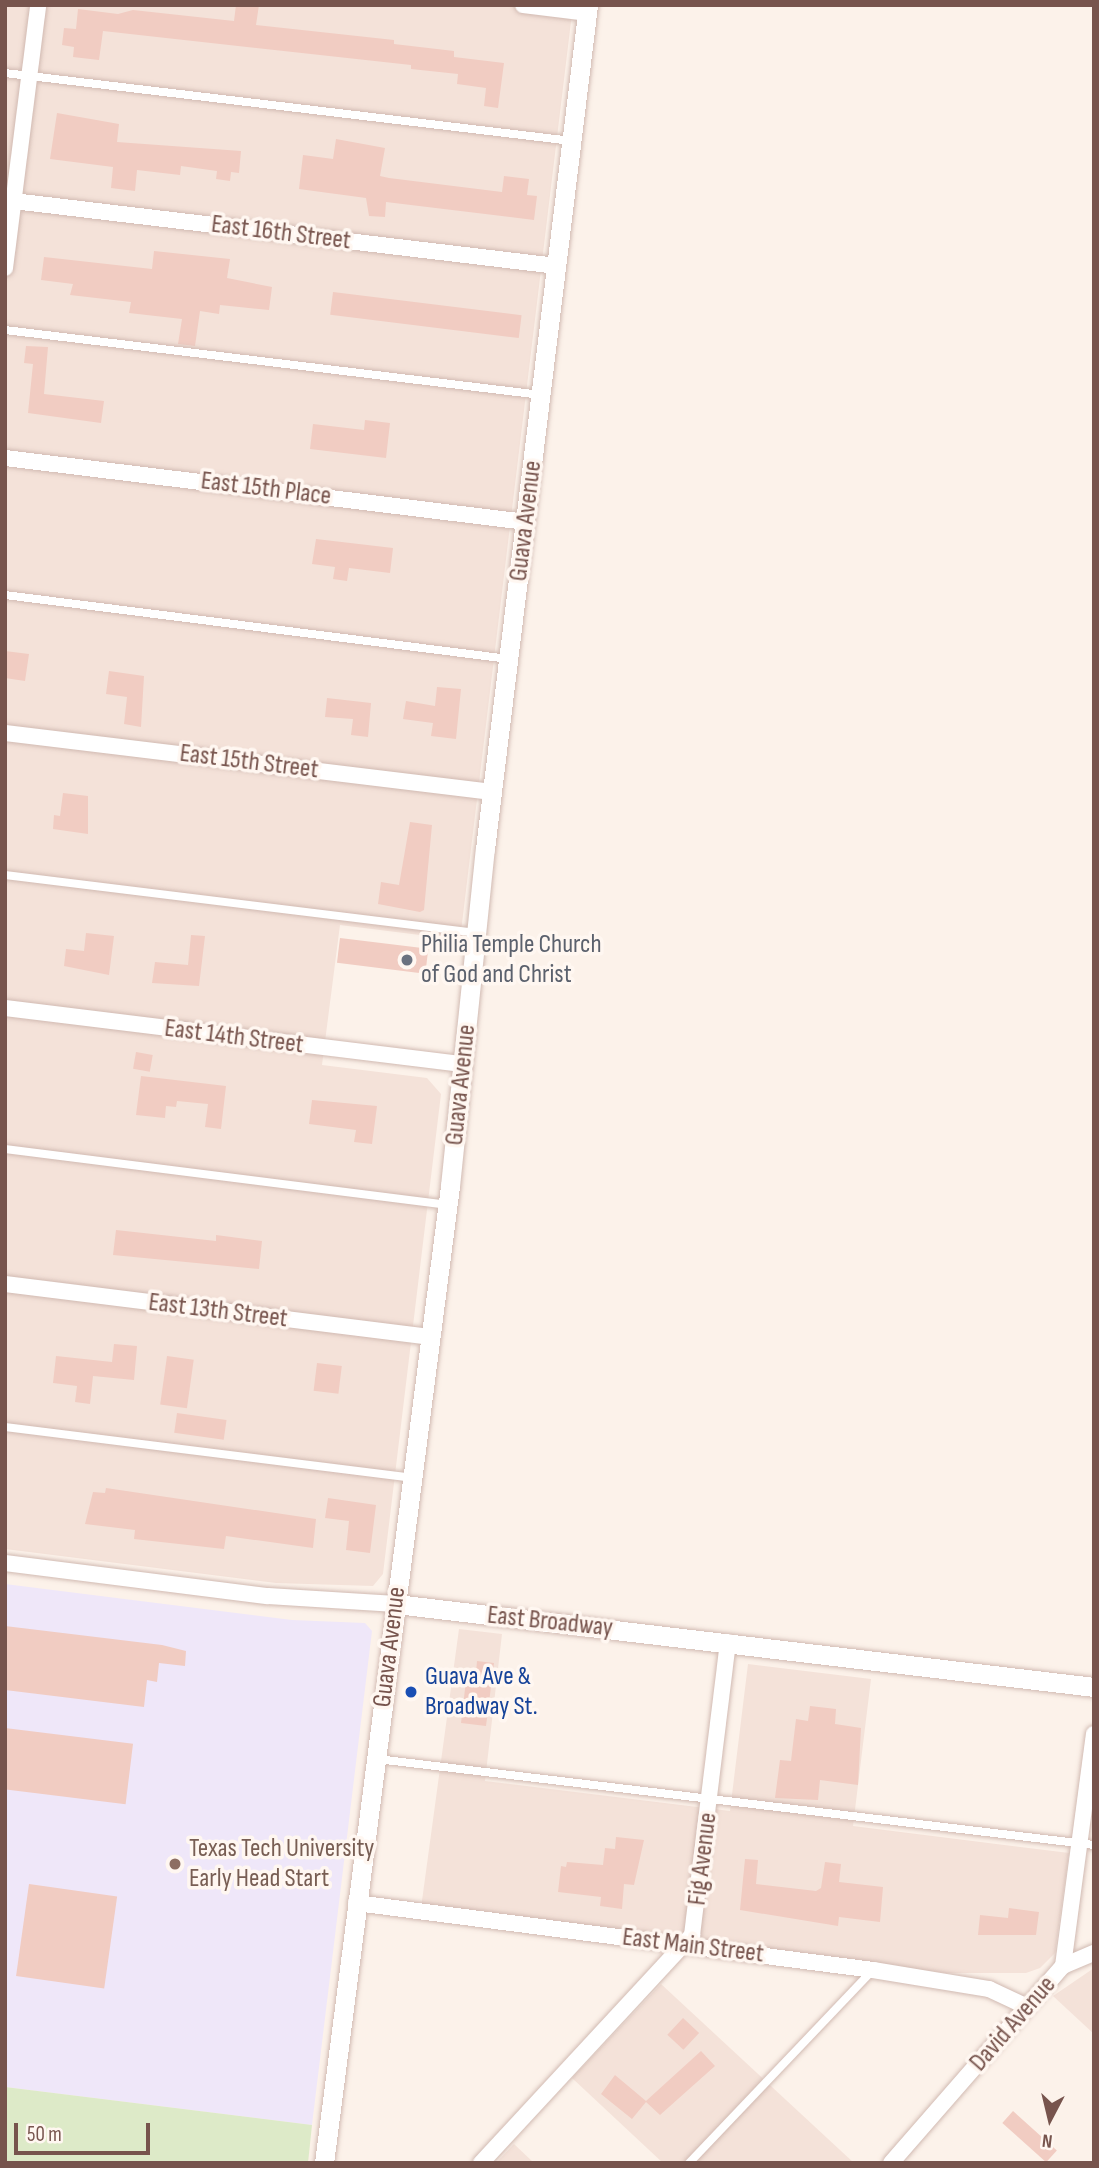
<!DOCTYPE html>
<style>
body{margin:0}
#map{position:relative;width:1099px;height:2168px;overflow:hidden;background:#fcf2ea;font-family:"Sofia Sans Condensed",sans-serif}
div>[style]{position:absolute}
.residential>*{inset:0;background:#f4e2d9}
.education>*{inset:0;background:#efe7f9}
.green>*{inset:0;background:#ddeac8}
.building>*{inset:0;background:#f1ccc2;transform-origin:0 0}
.roads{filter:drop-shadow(0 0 2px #d1bab2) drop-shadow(0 0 2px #d1bab2)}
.service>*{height:8px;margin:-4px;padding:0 4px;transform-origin:4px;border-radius:4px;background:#fff}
.minor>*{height:16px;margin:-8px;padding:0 8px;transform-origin:8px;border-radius:8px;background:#fff}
.tertiary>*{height:19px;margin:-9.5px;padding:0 9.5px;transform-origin:9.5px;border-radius:9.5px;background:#fff}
.dots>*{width:19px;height:19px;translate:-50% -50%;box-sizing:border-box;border:4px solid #fff7f1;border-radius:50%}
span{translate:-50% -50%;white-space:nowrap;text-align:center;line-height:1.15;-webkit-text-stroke:7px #fff7f1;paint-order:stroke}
.street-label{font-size:26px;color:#77544d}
.worship-label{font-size:26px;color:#5b616d}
.left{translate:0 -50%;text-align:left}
.transit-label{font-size:26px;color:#164399}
.education-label{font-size:26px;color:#785e54}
.frame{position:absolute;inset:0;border:7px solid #77544d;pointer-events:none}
.north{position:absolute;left:1015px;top:2084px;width:70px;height:70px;-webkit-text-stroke:5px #fff7f1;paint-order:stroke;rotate:187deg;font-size:19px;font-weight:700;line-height:28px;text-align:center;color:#77544d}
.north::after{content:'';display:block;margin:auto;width:24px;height:32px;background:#77544d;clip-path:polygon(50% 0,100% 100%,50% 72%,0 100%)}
.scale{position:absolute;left:14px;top:2123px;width:136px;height:32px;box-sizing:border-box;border:4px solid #77544d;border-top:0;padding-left:9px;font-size:21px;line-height:24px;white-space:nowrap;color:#77544d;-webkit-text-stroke:5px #fff7f1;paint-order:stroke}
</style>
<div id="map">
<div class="residential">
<i style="clip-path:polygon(5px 5px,573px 5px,460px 940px,340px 925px,322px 1065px,427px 1078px,441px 1094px,383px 1574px,373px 1586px,276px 1583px,5px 1549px)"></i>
<i style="clip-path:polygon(459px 1629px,502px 1634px,485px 1781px,730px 1811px,748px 1664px,871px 1679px,853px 1826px,1069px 1853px,1055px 1953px,1040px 1968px,1026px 1973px,945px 1973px,421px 1908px)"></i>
<i style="clip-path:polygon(1094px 1968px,1094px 2034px,1053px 1996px)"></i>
<i style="clip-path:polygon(661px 1984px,854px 2163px,663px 2163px,572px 2078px)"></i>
<i style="clip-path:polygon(514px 2144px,534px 2163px,496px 2163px)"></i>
</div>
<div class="education">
<i style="clip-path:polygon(5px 1584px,292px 1620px,365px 1623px,372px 1631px,312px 2125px,5px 2087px)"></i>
</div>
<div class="green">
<i style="clip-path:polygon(5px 2087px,312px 2125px,308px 2163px,5px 2163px)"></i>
</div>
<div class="building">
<i style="clip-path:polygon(236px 5px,259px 5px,256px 25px,394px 40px,394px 44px,454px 51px,454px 57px,504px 63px,498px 108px,484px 106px,486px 88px,457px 84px,458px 74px,411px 69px,411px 65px,103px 31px,99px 60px,73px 57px,74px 47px,62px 45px,64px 28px,76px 29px,78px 9px,118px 14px,133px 10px,234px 21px)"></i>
<i style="clip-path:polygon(57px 113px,119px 124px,117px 142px,241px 151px,239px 173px,231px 172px,230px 181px,216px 179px,217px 171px,181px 166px,180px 175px,137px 170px,135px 191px,111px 188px,113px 167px,50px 159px)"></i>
<i style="clip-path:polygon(336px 139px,385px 148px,380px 176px,389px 178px,502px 192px,504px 176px,529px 179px,527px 195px,537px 196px,534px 220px,386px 202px,385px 217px,369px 216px,366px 198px,299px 189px,303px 155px,333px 159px)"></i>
<i style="clip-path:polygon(154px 251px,230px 259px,227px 278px,272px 287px,269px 310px,220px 305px,219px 314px,200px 311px,195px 346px,178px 344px,182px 319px,129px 313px,131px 302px,70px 295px,73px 284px,41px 280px,44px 257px,152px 269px)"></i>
<i style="left:333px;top:292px;width:190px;height:23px;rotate:7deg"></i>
<i style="clip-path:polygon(26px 346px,48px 347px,44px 394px,104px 401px,101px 423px,28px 413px,33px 364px,24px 363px)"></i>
<i style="clip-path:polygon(365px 420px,390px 423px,386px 458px,310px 449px,313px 424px,364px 430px)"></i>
<i style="clip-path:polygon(316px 539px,393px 548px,390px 573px,349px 568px,347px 581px,333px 579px,335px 567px,312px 564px)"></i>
<i style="clip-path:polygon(5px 651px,29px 654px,25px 681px,5px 678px)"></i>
<i style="clip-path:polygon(109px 671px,144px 676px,141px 727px,124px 724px,127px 697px,106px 694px)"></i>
<i style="clip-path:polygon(437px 687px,461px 689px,456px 739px,431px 736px,433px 723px,403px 719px,406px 701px,435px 706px)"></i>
<i style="clip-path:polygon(327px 698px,371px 703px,368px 737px,351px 735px,353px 719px,325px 717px)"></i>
<i style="clip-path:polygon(63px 793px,88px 796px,88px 834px,53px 829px,54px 815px,60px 816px)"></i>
<i style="clip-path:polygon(410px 822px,432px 825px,424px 910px,420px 912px,378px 904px,381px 882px,399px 885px)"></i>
<i style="clip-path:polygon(86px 933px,114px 936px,109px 975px,64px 966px,66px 949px,84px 951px)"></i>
<i style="clip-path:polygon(191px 935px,205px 936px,199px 986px,152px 983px,155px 962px,188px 965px)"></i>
<i style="left:340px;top:938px;width:89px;height:25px;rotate:7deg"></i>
<i style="left:136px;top:1052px;width:17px;height:17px;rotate:10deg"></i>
<i style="clip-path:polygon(141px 1076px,226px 1086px,221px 1129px,205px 1127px,208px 1104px,177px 1101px,176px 1107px,166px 1106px,165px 1118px,136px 1115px)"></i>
<i style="clip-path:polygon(312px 1100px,377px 1106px,372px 1144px,354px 1142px,356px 1130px,309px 1124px)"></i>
<i style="clip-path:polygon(116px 1230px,216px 1241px,216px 1235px,262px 1241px,259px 1269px,113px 1255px)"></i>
<i style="clip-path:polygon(114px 1344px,137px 1346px,134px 1380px,93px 1376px,90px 1404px,75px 1402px,77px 1386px,53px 1383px,56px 1356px,112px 1362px)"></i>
<i style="left:167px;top:1356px;width:27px;height:49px;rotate:8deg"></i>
<i style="left:317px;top:1363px;width:25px;height:28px;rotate:7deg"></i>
<i style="left:177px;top:1413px;width:50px;height:20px;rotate:8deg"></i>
<i style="clip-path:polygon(106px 1488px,316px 1519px,313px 1548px,226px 1536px,224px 1549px,134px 1539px,135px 1530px,85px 1524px,93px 1492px,105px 1493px)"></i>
<i style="clip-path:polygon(328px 1498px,376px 1505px,370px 1553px,346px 1550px,349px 1521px,325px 1518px)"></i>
<i style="clip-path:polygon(5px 1626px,162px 1645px,186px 1651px,185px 1666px,159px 1663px,157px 1682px,147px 1680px,144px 1707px,5px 1690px)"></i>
<i style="clip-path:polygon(477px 1661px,494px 1663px,486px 1726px,461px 1723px,467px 1672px,476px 1673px)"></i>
<i style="clip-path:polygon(810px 1706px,836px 1709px,835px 1724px,861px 1728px,858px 1785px,820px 1780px,818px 1800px,775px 1798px,780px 1760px,791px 1761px,796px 1719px,808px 1721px)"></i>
<i style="left:5px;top:1728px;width:129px;height:61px;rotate:7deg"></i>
<i style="clip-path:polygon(616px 1837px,644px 1840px,634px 1885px,624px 1884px,622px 1909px,600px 1906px,601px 1897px,558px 1892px,561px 1866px,566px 1867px,567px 1862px,603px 1865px,605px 1848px,615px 1849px)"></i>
<i style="clip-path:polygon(745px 1859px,758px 1860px,756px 1884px,816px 1891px,821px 1888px,825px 1862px,841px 1864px,839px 1882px,883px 1887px,880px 1922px,839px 1917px,838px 1926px,740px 1910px)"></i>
<i style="left:29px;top:1884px;width:89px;height:93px;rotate:8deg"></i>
<i style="clip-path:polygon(1009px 1908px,1039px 1912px,1036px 1935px,978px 1935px,980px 1915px,1008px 1918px)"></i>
<i style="left:683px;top:2018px;width:22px;height:23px;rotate:43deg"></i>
<i style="clip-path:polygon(701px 2051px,715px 2066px,660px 2115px,646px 2102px,632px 2119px,601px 2094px,615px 2075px,646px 2101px)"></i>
<i style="left:1013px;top:2111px;width:59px;height:16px;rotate:42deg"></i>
</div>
<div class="roads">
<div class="service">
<i style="left:5px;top:73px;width:571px;rotate:6.84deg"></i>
<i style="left:5px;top:330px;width:540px;rotate:6.91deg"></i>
<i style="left:5px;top:595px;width:508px;rotate:7.24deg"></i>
<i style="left:5px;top:875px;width:475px;rotate:7deg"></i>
<i style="left:5px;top:1149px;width:447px;rotate:7.2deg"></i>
<i style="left:5px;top:1427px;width:410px;rotate:7.1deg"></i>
<i style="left:377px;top:1759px;width:722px;rotate:6.84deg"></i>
<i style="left:689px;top:2163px;width:267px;rotate:-46.4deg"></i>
</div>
<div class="minor">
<i style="left:523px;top:5px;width:64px;rotate:7.1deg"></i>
<i style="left:5px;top:200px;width:556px;rotate:6.82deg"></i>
<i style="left:5px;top:268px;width:265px;rotate:-82.8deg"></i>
<i style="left:5px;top:458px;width:525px;rotate:7deg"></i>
<i style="left:5px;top:733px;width:491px;rotate:6.9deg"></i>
<i style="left:5px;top:1008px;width:461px;rotate:7deg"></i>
<i style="left:5px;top:1284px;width:428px;rotate:7.1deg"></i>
<i style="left:5px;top:1563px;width:265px;rotate:7.2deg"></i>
<i style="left:268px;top:1596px;width:128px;rotate:3.6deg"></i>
<i style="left:356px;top:1903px;width:521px;rotate:7.38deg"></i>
<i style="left:873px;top:1970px;width:118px;rotate:9.3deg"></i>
<i style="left:989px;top:1989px;width:40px;rotate:25deg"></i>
<i style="left:1063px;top:1966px;width:34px;rotate:-23deg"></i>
<i style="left:481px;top:2163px;width:311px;rotate:-47.2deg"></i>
<i style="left:692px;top:1935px;width:295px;rotate:-83deg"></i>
<i style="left:891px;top:2163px;width:262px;rotate:-48.9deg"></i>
<i style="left:1063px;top:1966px;width:234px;rotate:-82.4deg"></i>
</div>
<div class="tertiary">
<i style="left:396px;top:1604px;width:703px;rotate:6.78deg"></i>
<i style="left:324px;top:2163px;width:985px;rotate:-82.65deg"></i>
<i style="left:450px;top:1186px;width:339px;rotate:-84.1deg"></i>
<i style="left:485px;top:849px;width:850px;rotate:-83.04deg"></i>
</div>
</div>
<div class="dots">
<i style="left:407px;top:960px;background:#6b7280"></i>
<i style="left:411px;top:1692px;background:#1a4fb4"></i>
<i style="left:175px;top:1864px;background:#8d6e63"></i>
</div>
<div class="street-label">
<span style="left:281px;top:233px;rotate:7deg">East 16th Street</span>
<span style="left:266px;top:489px;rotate:7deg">East 15th Place</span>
<span style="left:526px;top:521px;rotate:-83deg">Guava Avenue</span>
<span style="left:249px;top:762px;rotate:7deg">East 15th Street</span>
<span style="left:234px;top:1037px;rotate:7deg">East 14th Street</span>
<span style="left:461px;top:1085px;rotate:-84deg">Guava Avenue</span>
<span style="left:218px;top:1311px;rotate:7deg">East 13th Street</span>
<span style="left:550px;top:1622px;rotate:6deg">East Broadway</span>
<span style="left:390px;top:1647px;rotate:-83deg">Guava Avenue</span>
<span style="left:703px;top:1859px;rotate:-83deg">Fig Avenue</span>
<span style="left:693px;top:1946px;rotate:7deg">East Main Street</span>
<span style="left:1013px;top:2024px;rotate:-49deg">David Avenue</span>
</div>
<div class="worship-label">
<span class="left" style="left:421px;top:960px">Philia Temple Church<br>of God and Christ</span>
</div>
<div class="transit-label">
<span class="left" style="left:425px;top:1692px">Guava Ave &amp;<br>Broadway St.</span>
</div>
<div class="education-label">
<span class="left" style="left:189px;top:1864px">Texas Tech University<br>Early Head Start</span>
</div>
<div class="frame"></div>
<div class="north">N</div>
<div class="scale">50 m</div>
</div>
